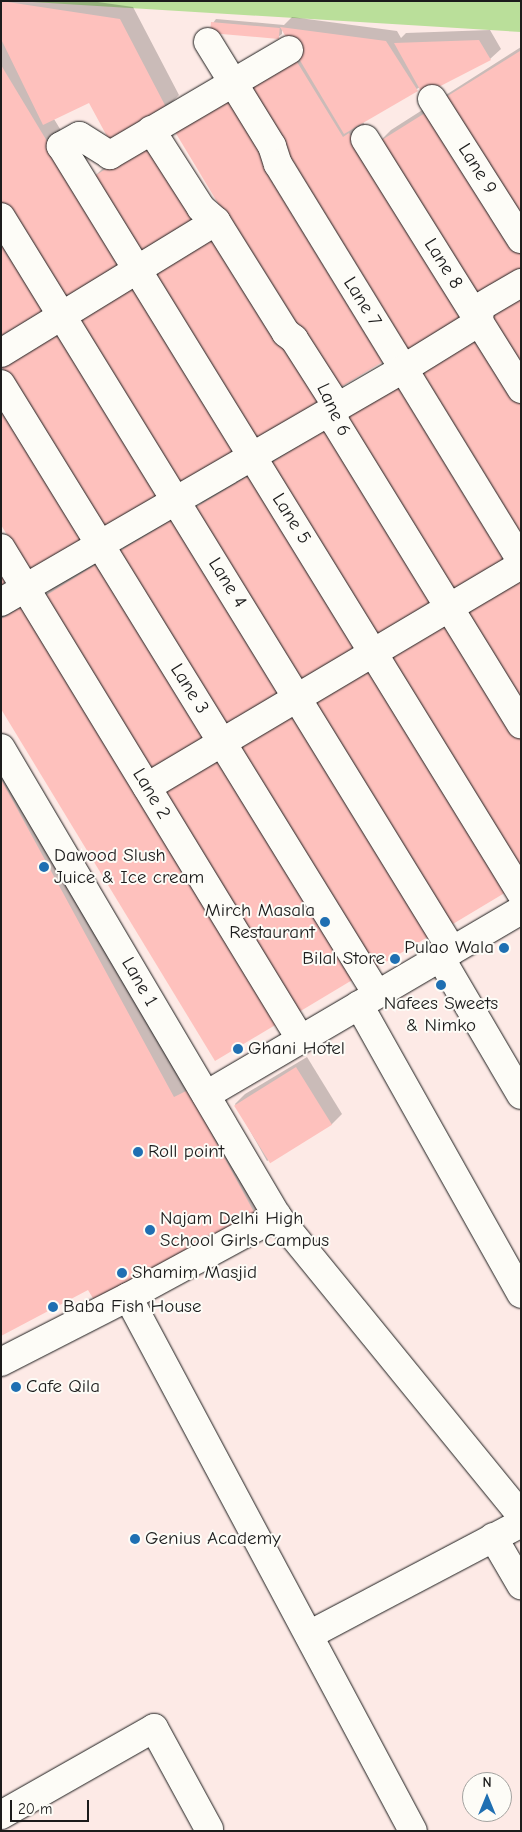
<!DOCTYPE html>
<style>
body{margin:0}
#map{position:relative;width:522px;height:1832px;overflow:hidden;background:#fdeae6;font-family:"Comic Neue",sans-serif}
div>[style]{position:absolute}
.green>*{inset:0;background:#badf9a}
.shadow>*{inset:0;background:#0003}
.building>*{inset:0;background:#fec1bd;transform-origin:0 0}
.roads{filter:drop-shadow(0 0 1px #1c1c1c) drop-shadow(0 0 1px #1c1c1c)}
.minor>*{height:28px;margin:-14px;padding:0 14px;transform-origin:14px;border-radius:14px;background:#fdfcf7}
.dots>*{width:14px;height:14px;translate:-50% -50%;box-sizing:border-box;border:2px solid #fdfcf7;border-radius:50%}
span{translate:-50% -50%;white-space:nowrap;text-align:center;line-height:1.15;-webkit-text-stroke:4px #fdfcf7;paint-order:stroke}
.street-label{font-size:19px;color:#1c1c1c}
.poi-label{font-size:19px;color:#1c1c1c}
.left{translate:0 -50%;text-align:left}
.right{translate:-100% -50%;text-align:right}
.frame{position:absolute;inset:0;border:2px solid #1c1c1c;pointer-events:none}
.north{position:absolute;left:462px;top:1772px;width:50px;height:50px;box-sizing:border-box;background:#fdfcf7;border:1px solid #a3a29f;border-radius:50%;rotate:0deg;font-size:14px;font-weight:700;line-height:20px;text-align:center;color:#1c1c1c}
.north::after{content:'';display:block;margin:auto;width:18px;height:22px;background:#1f6fb2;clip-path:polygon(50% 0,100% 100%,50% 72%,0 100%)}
.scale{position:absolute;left:10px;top:1800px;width:79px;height:22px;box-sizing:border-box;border:2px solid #1c1c1c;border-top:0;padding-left:6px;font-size:15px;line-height:18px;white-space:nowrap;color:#1c1c1c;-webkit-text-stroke:4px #fdfcf7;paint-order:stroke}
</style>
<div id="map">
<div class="green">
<i style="clip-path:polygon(16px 1px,521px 1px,521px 32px)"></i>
</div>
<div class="shadow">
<i style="clip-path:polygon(1px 1px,91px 1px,133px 7px,179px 95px,166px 108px,90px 101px,54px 119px,91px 180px,102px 169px,160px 133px,58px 296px,1px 335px)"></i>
<i style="clip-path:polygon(292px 17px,397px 31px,401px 38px,406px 33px,490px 30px,501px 49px,490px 59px,420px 87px,363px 122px,377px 144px,391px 130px,521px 47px,521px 273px,230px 220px,297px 52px,282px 28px,282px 34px,278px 37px,213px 23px,216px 19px,284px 25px)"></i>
<i style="clip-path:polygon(340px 417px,519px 546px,194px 510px,207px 497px,264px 462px,267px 467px,281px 453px)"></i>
<i style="clip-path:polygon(186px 507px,1px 706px,1px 615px,36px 594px,40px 600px,54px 586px,111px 551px,115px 557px,129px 542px)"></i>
<i style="clip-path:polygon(1px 743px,267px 1200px,255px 1213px,95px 1298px,89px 1288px,1px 1335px)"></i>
<i style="clip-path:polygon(307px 1057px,342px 1114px,332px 1124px,267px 1161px,235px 1104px,245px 1094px)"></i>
</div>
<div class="building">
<i style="clip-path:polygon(1px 1px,120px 19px,167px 109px,109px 140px,89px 103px,43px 125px,1px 39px)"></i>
<i style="left:211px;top:22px;width:69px;height:11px;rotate:5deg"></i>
<i style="clip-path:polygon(280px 27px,386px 41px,418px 91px,344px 134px)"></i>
<i style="clip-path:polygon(479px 40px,491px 60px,423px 95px,394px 43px)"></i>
<i style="clip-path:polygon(520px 51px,521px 53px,521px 233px,438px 102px)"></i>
<i style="clip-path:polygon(294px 57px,343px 137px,349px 133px,463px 319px,405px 354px,243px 88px)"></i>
<i style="clip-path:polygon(1px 65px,123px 267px,61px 304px,1px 205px)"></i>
<i style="left:227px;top:96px;width:308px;height:63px;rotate:59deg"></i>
<i style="clip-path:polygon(433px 108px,521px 249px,521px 274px,475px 299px,377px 143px)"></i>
<i style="left:149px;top:142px;width:93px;height:70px;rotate:58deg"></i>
<i style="left:217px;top:232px;width:198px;height:79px;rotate:57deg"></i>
<i style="clip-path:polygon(1px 237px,45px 310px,1px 336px)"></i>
<i style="left:133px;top:284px;width:196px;height:68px;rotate:58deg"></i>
<i style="clip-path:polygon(521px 292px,521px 375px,484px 315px)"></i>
<i style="left:56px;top:331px;width:194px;height:65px;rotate:58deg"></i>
<i style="clip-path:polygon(482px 334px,521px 397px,521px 551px,414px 376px)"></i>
<i style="left:401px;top:383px;width:205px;height:68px;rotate:59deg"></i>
<i style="clip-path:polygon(1px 400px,86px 539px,30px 572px,1px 525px)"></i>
<i style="left:327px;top:428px;width:206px;height:71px;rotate:58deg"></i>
<i style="left:251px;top:474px;width:206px;height:68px;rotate:59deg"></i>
<i style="left:173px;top:519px;width:206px;height:68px;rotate:59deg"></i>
<i style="left:98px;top:563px;width:206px;height:68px;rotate:58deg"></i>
<i style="clip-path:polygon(1px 573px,10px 588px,1px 593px)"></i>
<i style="clip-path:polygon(521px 576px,521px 711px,461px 612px)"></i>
<i style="clip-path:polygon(23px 606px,277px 1024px,215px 1061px,1px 709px,1px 619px)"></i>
<i style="clip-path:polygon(447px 619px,521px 739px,521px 873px,387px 656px)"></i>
<i style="left:371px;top:664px;width:265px;height:70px;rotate:59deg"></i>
<i style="left:298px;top:708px;width:263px;height:71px;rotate:59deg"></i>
<i style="left:221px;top:752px;width:263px;height:70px;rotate:59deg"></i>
<i style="clip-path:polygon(1px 779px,174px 1097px,188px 1090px,255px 1214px,94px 1300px,88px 1290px,1px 1336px)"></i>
<i style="left:296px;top:1067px;width:68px;height:73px;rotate:58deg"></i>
</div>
<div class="roads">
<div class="minor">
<i style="left:208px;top:42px;width:122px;rotate:58.4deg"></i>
<i style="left:272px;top:146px;width:19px;rotate:72deg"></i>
<i style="left:278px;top:164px;width:465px;rotate:58.5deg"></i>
<i style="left:289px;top:50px;width:208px;rotate:149.6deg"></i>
<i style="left:110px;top:155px;width:36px;rotate:-148deg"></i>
<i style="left:79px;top:136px;width:21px;rotate:151deg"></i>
<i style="left:61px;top:146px;width:877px;rotate:58.38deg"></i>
<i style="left:432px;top:99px;width:166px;rotate:57.6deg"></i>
<i style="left:151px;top:130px;width:93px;rotate:57.3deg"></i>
<i style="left:201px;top:208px;width:20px;rotate:41deg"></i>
<i style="left:216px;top:221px;width:132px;rotate:58deg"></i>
<i style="left:286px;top:333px;width:10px;rotate:37deg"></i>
<i style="left:294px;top:339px;width:72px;rotate:57.4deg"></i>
<i style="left:333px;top:400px;width:22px;rotate:85deg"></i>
<i style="left:335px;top:422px;width:355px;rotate:58.4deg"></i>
<i style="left:365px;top:139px;width:295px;rotate:58deg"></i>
<i style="left:1px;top:217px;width:861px;rotate:58.4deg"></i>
<i style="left:1px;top:353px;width:252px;rotate:-31.5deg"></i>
<i style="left:1px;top:384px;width:717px;rotate:58.35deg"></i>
<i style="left:1px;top:548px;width:576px;rotate:58.63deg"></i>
<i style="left:1px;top:602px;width:465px;rotate:-30.1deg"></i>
<i style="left:403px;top:369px;width:89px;rotate:-31.7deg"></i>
<i style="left:479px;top:322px;width:15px;rotate:-86deg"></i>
<i style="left:480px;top:307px;width:48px;rotate:-30.3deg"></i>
<i style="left:1px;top:748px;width:543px;rotate:59.47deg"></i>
<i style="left:277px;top:1216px;width:386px;rotate:50.8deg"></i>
<i style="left:147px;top:787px;width:435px;rotate:-30.7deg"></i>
<i style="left:440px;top:957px;width:160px;rotate:59.6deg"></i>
<i style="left:359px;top:1005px;width:331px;rotate:60.7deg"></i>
<i style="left:206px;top:1095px;width:365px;rotate:-30.4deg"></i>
<i style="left:128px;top:1297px;width:605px;rotate:61.91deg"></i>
<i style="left:1px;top:1362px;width:143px;rotate:-27.1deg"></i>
<i style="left:128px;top:1297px;width:170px;rotate:-28.5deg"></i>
<i style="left:493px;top:1537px;width:56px;rotate:59.7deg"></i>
<i style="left:309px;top:1635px;width:240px;rotate:-27.8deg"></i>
<i style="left:1px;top:1815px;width:176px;rotate:-29.6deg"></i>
<i style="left:154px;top:1728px;width:115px;rotate:61.4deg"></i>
</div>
</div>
<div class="dots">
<i style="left:44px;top:867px;background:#1f6fb2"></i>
<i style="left:325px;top:922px;background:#1f6fb2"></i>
<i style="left:504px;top:948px;background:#1f6fb2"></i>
<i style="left:395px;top:959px;background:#1f6fb2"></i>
<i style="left:441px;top:985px;background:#1f6fb2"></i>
<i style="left:238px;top:1049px;background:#1f6fb2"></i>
<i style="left:138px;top:1152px;background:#1f6fb2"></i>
<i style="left:150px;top:1230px;background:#1f6fb2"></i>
<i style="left:122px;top:1273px;background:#1f6fb2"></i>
<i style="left:53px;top:1307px;background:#1f6fb2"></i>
<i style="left:16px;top:1387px;background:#1f6fb2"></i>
<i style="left:135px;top:1539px;background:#1f6fb2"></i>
</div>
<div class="street-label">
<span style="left:477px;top:169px;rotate:58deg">Lane 9</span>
<span style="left:443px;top:264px;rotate:58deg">Lane 8</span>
<span style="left:362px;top:302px;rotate:58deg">Lane 7</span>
<span style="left:333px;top:410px;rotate:65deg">Lane 6</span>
<span style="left:291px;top:519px;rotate:58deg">Lane 5</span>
<span style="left:227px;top:583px;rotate:58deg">Lane 4</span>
<span style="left:189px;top:689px;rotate:58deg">Lane 3</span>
<span style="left:151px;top:794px;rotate:59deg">Lane 2</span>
<span style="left:139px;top:982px;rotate:60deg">Lane 1</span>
</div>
<div class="poi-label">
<span class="left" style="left:54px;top:867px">Dawood Slush<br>Juice &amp; Ice cream</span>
<span class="right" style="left:315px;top:922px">Mirch Masala<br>Restaurant</span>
<span class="right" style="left:494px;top:948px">Pulao Wala</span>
<span class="right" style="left:385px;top:959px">Bilal Store</span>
<span style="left:441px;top:1015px">Nafees Sweets<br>&amp; Nimko</span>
<span class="left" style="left:248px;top:1049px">Ghani Hotel</span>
<span class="left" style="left:148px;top:1152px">Roll point</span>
<span class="left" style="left:160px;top:1230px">Najam Delhi High<br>School Girls Campus</span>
<span class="left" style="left:132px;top:1273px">Shamim Masjid</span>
<span class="left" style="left:63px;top:1307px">Baba Fish House</span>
<span class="left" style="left:26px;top:1387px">Cafe Qila</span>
<span class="left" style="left:145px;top:1539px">Genius Academy</span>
</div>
<div class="frame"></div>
<div class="north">N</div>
<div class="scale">20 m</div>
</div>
